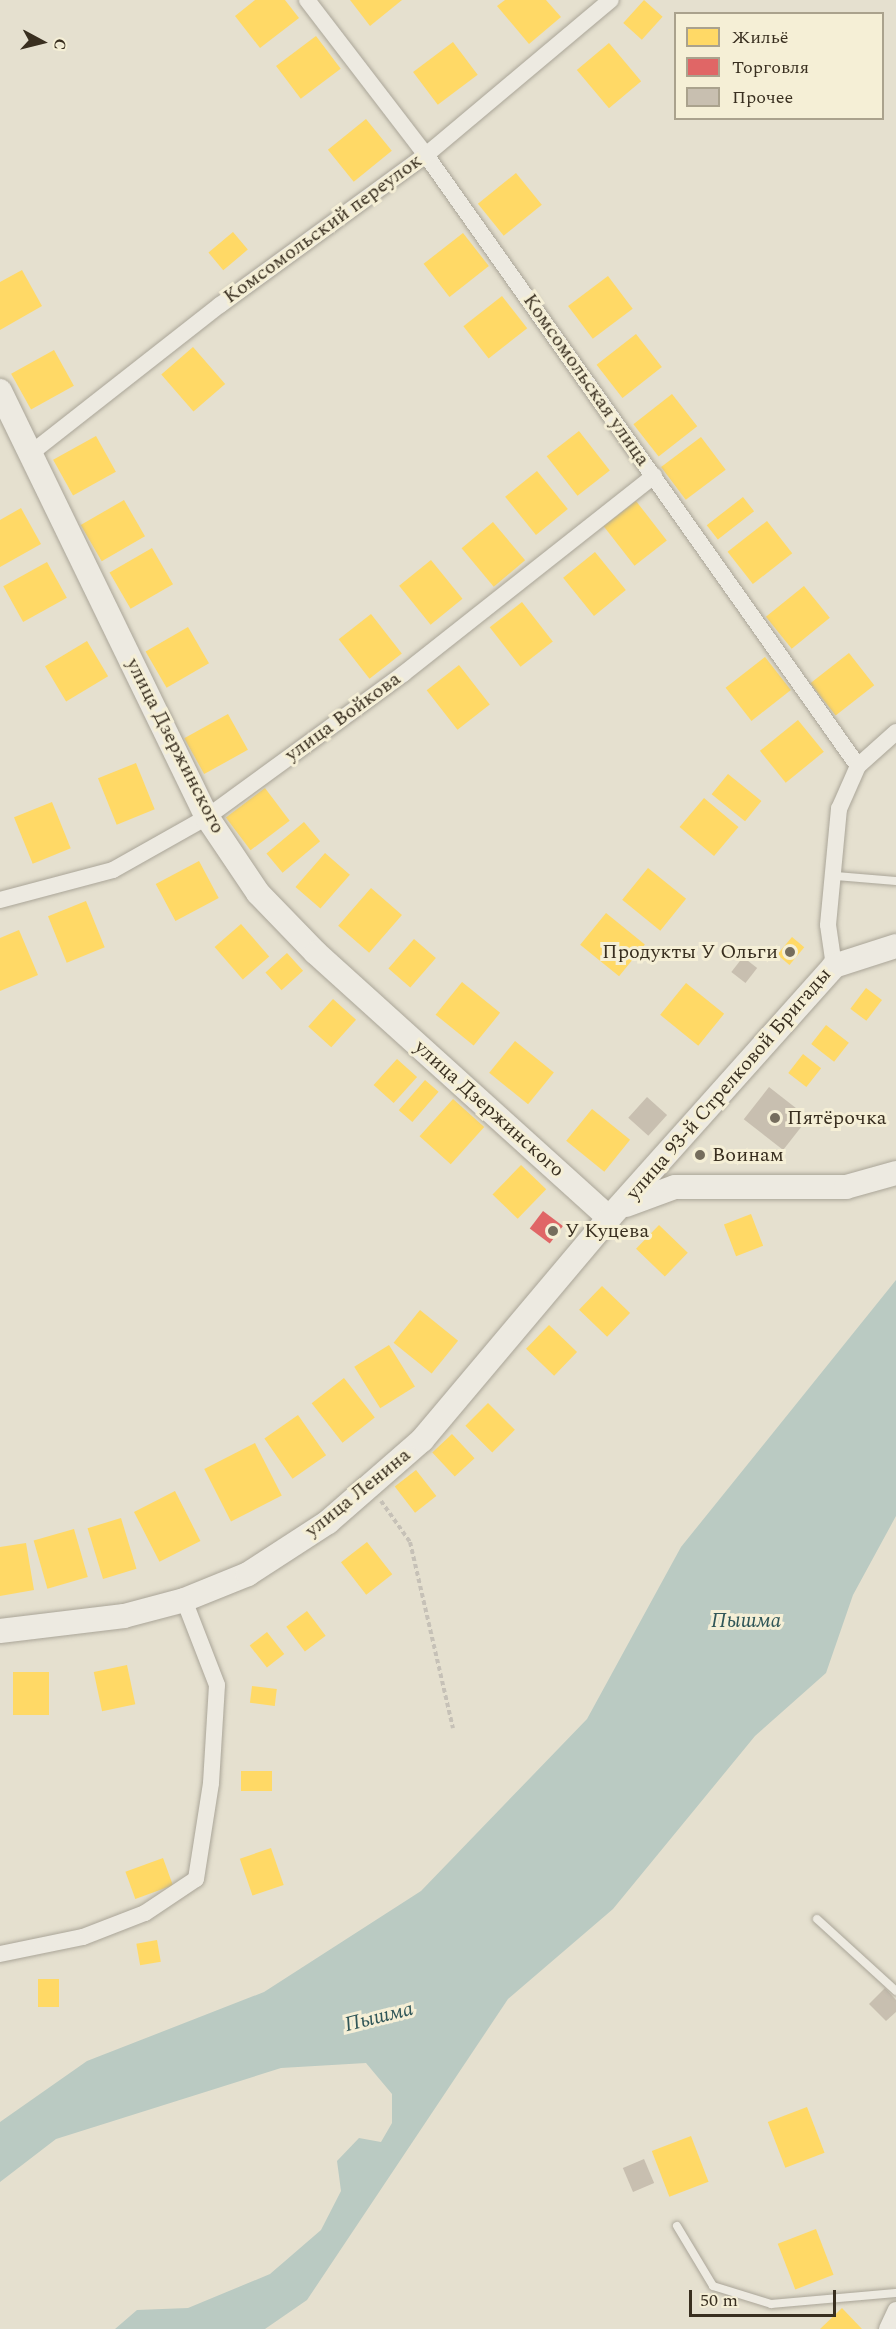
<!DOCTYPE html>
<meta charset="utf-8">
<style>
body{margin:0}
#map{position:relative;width:896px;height:2329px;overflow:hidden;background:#e5e0cf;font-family:Spectral,serif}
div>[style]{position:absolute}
.water>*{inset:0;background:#bacac2}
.homes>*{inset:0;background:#ffd966;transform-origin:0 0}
.shops>*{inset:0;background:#e06666;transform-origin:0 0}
.building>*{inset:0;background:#c8bfb0;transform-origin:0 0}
.path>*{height:4px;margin-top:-2px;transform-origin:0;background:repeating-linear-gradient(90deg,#c6c1b7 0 4.5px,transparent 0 7.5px)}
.roads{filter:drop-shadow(0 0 2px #aaa598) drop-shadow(0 0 2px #aaa598)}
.lane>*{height:8px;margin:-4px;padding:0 4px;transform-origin:4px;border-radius:4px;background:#edeae1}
.street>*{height:16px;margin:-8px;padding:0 8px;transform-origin:8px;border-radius:8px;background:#edeae1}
.secondary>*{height:24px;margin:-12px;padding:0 12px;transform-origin:12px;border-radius:12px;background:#edeae1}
.dots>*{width:16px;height:16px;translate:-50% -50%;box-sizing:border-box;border:3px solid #f5efd6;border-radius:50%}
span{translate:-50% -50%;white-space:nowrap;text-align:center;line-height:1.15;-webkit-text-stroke:6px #f5efd6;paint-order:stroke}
.street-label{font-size:20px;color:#392f20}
.poi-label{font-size:20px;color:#392f20}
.right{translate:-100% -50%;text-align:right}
.left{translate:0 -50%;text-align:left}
.water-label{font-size:21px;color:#305658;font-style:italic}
.legend{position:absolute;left:674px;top:12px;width:210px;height:108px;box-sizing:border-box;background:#f5efd6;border:2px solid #aaa28d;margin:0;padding:8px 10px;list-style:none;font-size:18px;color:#392f20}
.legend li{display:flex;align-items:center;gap:12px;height:30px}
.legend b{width:30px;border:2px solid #aaa28d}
.north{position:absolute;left:12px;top:12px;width:60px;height:60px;-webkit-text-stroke:4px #f5efd6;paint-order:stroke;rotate:97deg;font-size:16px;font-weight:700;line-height:24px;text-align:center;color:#392f20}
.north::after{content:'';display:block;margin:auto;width:21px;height:27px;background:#392f20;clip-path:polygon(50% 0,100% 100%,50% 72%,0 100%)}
.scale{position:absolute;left:689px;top:2290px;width:147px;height:27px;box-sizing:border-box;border:3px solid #392f20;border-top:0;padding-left:8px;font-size:18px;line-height:21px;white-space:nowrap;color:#392f20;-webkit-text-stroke:4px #f5efd6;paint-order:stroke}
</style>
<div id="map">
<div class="water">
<i style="clip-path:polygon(896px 1280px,896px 1516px,853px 1595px,826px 1673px,755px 1736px,613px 1909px,508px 1999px,307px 2300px,265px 2329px,115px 2329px,137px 2310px,188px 2308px,270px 2274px,321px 2230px,341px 2191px,337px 2161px,359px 2138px,381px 2142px,392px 2123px,392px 2094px,366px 2063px,281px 2068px,56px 2139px,0 2182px,0 2122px,87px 2061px,264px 1992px,421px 1891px,587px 1719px,681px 1547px)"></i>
</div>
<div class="homes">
<i style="clip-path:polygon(255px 0,285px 0,299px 18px,260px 48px,235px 16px)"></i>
<i style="clip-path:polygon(350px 0,402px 0,370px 26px)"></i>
<i style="clip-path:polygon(505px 0,546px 0,561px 17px,529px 44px,497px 6px)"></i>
<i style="left:644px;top:0;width:25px;height:31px;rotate:42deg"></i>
<i style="left:316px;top:36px;width:41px;height:50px;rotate:53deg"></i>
<i style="left:453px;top:42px;width:41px;height:50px;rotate:53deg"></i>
<i style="left:609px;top:43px;width:50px;height:42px;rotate:50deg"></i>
<i style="left:366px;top:119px;width:41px;height:49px;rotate:51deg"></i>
<i style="left:516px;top:173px;width:41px;height:49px;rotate:51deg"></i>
<i style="left:233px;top:232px;width:23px;height:32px;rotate:50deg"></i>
<i style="left:463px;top:233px;width:42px;height:50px;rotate:52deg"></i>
<i style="clip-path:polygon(22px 270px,42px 306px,0 330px,0 282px)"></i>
<i style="left:608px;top:276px;width:41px;height:50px;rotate:53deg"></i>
<i style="left:502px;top:296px;width:41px;height:49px;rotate:52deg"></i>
<i style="left:636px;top:334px;width:42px;height:50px;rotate:52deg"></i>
<i style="left:193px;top:347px;width:49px;height:42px;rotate:49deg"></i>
<i style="left:54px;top:350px;width:41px;height:49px;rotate:61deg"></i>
<i style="left:672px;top:394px;width:41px;height:49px;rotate:52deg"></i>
<i style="left:579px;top:431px;width:50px;height:41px;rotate:52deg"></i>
<i style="left:96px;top:436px;width:41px;height:49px;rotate:61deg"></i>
<i style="left:701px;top:437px;width:41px;height:50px;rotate:53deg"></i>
<i style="left:537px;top:471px;width:49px;height:41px;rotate:51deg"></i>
<i style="left:743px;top:497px;width:18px;height:46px;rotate:52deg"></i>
<i style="left:124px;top:500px;width:42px;height:50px;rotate:60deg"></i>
<i style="left:636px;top:501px;width:50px;height:41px;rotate:52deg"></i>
<i style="clip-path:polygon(21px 508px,41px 544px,0 567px,0 520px)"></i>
<i style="left:767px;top:521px;width:41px;height:50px;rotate:52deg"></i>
<i style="left:493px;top:522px;width:50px;height:41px;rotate:50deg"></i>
<i style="left:152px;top:548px;width:42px;height:49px;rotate:60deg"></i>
<i style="left:595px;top:552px;width:49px;height:41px;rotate:51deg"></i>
<i style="left:431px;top:560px;width:50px;height:41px;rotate:51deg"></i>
<i style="left:47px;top:562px;width:41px;height:50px;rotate:61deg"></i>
<i style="left:804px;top:586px;width:41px;height:49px;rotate:51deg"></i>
<i style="left:522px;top:602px;width:50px;height:41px;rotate:52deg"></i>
<i style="left:371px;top:614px;width:50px;height:41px;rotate:52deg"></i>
<i style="left:188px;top:627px;width:42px;height:49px;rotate:60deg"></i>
<i style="left:87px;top:641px;width:41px;height:49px;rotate:59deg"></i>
<i style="left:849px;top:653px;width:41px;height:49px;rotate:52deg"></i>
<i style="left:765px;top:657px;width:42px;height:50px;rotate:52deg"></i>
<i style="left:459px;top:665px;width:50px;height:41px;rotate:52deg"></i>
<i style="left:228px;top:714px;width:41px;height:50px;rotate:61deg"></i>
<i style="left:798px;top:720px;width:41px;height:49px;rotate:51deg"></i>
<i style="left:136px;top:763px;width:50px;height:41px;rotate:68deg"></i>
<i style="left:728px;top:774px;width:43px;height:26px;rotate:39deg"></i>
<i style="left:265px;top:788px;width:41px;height:49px;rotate:53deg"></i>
<i style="left:704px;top:798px;width:45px;height:38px;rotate:40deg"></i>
<i style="left:52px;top:802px;width:50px;height:41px;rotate:68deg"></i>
<i style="left:304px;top:822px;width:25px;height:49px;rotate:50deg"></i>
<i style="left:325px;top:853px;width:33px;height:45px;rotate:41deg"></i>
<i style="left:199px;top:861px;width:42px;height:49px;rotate:62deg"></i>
<i style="left:648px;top:868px;width:49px;height:41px;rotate:39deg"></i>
<i style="left:371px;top:888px;width:41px;height:50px;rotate:41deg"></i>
<i style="left:86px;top:901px;width:50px;height:41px;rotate:68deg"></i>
<i style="left:606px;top:913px;width:50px;height:41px;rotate:39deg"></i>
<i style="left:241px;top:924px;width:43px;height:35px;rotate:49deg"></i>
<i style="clip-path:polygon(19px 930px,38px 975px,0 991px,0 938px)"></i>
<i style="left:792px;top:937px;width:16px;height:23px;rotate:40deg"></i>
<i style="left:414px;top:939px;width:29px;height:39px;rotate:41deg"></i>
<i style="left:287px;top:953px;width:24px;height:29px;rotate:48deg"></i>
<i style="left:462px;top:982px;width:49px;height:42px;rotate:39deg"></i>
<i style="left:686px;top:983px;width:49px;height:41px;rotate:39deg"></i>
<i style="left:866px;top:988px;width:20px;height:26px;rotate:37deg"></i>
<i style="left:333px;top:999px;width:31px;height:37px;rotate:42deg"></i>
<i style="left:826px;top:1025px;width:29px;height:24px;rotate:38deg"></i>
<i style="left:515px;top:1041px;width:50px;height:41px;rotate:39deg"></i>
<i style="left:803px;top:1054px;width:23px;height:24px;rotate:38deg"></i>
<i style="left:397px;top:1059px;width:27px;height:35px;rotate:42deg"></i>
<i style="left:425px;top:1080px;width:18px;height:40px;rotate:41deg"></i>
<i style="left:453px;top:1099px;width:42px;height:50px;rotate:42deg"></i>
<i style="left:592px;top:1109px;width:49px;height:41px;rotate:39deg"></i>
<i style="left:521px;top:1165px;width:35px;height:41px;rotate:44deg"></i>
<i style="left:751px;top:1214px;width:34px;height:29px;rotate:69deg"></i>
<i style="left:659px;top:1225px;width:40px;height:33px;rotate:44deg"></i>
<i style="left:602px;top:1286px;width:39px;height:33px;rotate:44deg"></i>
<i style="left:420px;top:1310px;width:49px;height:42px;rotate:39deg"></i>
<i style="left:549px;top:1325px;width:39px;height:33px;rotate:44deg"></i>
<i style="left:389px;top:1345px;width:49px;height:41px;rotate:58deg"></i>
<i style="left:344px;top:1378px;width:50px;height:41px;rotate:52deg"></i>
<i style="left:488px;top:1403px;width:38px;height:32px;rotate:45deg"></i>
<i style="left:298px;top:1415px;width:49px;height:41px;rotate:55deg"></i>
<i style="left:452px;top:1434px;width:33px;height:27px;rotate:47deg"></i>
<i style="left:255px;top:1443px;width:59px;height:57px;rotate:63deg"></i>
<i style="left:416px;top:1470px;width:33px;height:27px;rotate:52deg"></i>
<i style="left:175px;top:1491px;width:56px;height:46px;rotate:63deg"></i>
<i style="left:121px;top:1518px;width:53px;height:35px;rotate:73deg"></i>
<i style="left:74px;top:1529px;width:50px;height:42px;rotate:74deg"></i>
<i style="left:367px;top:1542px;width:41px;height:33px;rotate:52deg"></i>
<i style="clip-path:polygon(26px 1543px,34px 1590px,0 1596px,0 1547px)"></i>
<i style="left:307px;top:1611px;width:31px;height:26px;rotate:53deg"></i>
<i style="left:267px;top:1632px;width:28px;height:22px;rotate:52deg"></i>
<i style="left:127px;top:1665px;width:40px;height:34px;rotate:78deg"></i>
<i style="left:13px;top:1672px;width:36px;height:43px"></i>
<i style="left:252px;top:1686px;width:25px;height:17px;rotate:7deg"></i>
<i style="left:241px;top:1771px;width:31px;height:20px"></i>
<i style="left:271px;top:1848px;width:39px;height:33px;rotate:71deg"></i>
<i style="left:163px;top:1858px;width:29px;height:40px;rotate:70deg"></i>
<i style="left:157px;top:1940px;width:22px;height:21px;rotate:80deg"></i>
<i style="left:38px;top:1979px;width:21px;height:28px"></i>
<i style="left:807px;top:2107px;width:49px;height:42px;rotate:69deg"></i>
<i style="left:691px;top:2136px;width:49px;height:42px;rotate:69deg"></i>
<i style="left:816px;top:2229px;width:49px;height:41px;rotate:69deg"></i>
<i style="clip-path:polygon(842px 2308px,862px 2329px,820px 2329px)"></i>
</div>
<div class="shops">
<i style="left:543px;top:1211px;width:25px;height:22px;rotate:37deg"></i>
</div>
<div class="building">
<i style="left:743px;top:957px;width:18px;height:19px;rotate:38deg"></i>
<i style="left:769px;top:1087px;width:50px;height:41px;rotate:38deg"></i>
<i style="left:647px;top:1097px;width:27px;height:28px;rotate:42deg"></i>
<i style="clip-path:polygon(885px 1988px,896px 2000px,896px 2012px,886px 2021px,869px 2004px)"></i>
<i style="left:644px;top:2159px;width:26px;height:23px;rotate:67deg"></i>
</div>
<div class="path">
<i style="left:381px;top:1501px;width:50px;rotate:54.7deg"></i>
<i style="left:410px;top:1542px;width:191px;rotate:77deg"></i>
</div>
<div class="roads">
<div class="lane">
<i style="left:836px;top:876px;width:60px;rotate:4.8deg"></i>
<i style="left:817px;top:1919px;width:107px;rotate:42.3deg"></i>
<i style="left:677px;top:2226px;width:70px;rotate:59deg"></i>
<i style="left:713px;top:2286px;width:61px;rotate:17.2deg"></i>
<i style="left:771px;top:2304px;width:125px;rotate:-5deg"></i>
</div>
<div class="street">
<i style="left:307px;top:0;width:195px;rotate:52.5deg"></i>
<i style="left:426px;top:155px;width:748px;rotate:54.74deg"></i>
<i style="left:31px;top:453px;width:240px;rotate:-38.1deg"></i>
<i style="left:220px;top:305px;width:255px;rotate:-36.1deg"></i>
<i style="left:426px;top:155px;width:241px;rotate:-40deg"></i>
<i style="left:0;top:900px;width:117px;rotate:-14.9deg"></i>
<i style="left:113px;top:870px;width:108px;rotate:-29.4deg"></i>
<i style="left:207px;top:817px;width:243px;rotate:-36.1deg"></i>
<i style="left:403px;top:674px;width:320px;rotate:-38.3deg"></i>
<i style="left:834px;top:966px;width:41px;rotate:-98.3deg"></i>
<i style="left:828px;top:925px;width:117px;rotate:-84.6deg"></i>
<i style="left:839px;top:809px;width:47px;rotate:-66.2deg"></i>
<i style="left:858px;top:766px;width:51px;rotate:-41.8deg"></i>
<i style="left:0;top:1954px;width:85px;rotate:-11.6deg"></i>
<i style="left:83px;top:1937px;width:66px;rotate:-21.2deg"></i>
<i style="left:145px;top:1913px;width:61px;rotate:-33.7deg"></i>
<i style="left:196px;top:1879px;width:97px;rotate:-81.1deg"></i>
<i style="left:211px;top:1783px;width:98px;rotate:-86.5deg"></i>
<i style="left:217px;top:1685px;width:91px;rotate:-111.2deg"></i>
<i style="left:887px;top:2329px;width:21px;rotate:-65deg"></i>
</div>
<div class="secondary">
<i style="left:0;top:391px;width:474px;rotate:64.1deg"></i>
<i style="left:207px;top:817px;width:92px;rotate:56.1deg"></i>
<i style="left:258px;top:893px;width:83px;rotate:46deg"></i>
<i style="left:316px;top:953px;width:395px;rotate:42.1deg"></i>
<i style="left:626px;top:1205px;width:52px;rotate:-20.2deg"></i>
<i style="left:675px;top:1187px;width:171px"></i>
<i style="left:846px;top:1187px;width:52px;rotate:-15.6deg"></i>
<i style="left:0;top:1631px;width:125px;rotate:-6.9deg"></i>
<i style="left:124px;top:1616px;width:62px;rotate:-14.9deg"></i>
<i style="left:184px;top:1600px;width:69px;rotate:-22.1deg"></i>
<i style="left:248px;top:1574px;width:95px;rotate:-33deg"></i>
<i style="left:328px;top:1522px;width:125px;rotate:-41.1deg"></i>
<i style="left:422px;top:1440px;width:290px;rotate:-49.9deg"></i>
<i style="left:609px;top:1218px;width:338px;rotate:-48.2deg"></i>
<i style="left:834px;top:966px;width:65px;rotate:-17.9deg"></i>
</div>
</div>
<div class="dots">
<i style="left:790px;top:952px;background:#756d5d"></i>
<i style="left:775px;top:1118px;background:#756d5d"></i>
<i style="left:700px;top:1155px;background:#756d5d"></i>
<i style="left:553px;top:1231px;background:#756d5d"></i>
</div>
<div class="street-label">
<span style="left:323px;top:229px;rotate:-36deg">Комсомольский переулок</span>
<span style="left:586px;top:380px;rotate:55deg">Комсомольская улица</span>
<span style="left:343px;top:717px;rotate:-36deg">улица Войкова</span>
<span style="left:175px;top:746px;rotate:63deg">улица Дзержинского</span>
<span style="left:729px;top:1084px;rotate:-49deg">улица 93-й Стрелковой Бригады</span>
<span style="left:489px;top:1109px;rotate:42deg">улица Дзержинского</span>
<span style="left:358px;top:1493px;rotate:-39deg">улица Ленина</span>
</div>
<div class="poi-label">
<span class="right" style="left:778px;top:952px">Продукты У Ольги</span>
<span class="left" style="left:787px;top:1118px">Пятёрочка</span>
<span class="left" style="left:712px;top:1155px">Воинам</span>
<span class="left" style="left:565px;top:1231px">У Куцева</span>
</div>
<div class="water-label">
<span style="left:746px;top:1621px">Пышма</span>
<span style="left:379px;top:2017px;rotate:-14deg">Пышма</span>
</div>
<ul class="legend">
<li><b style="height:16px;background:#ffd966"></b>Жильё</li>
<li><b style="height:16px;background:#e06666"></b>Торговля</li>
<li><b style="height:16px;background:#c8bfb0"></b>Прочее</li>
</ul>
<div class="north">С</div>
<div class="scale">50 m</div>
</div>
